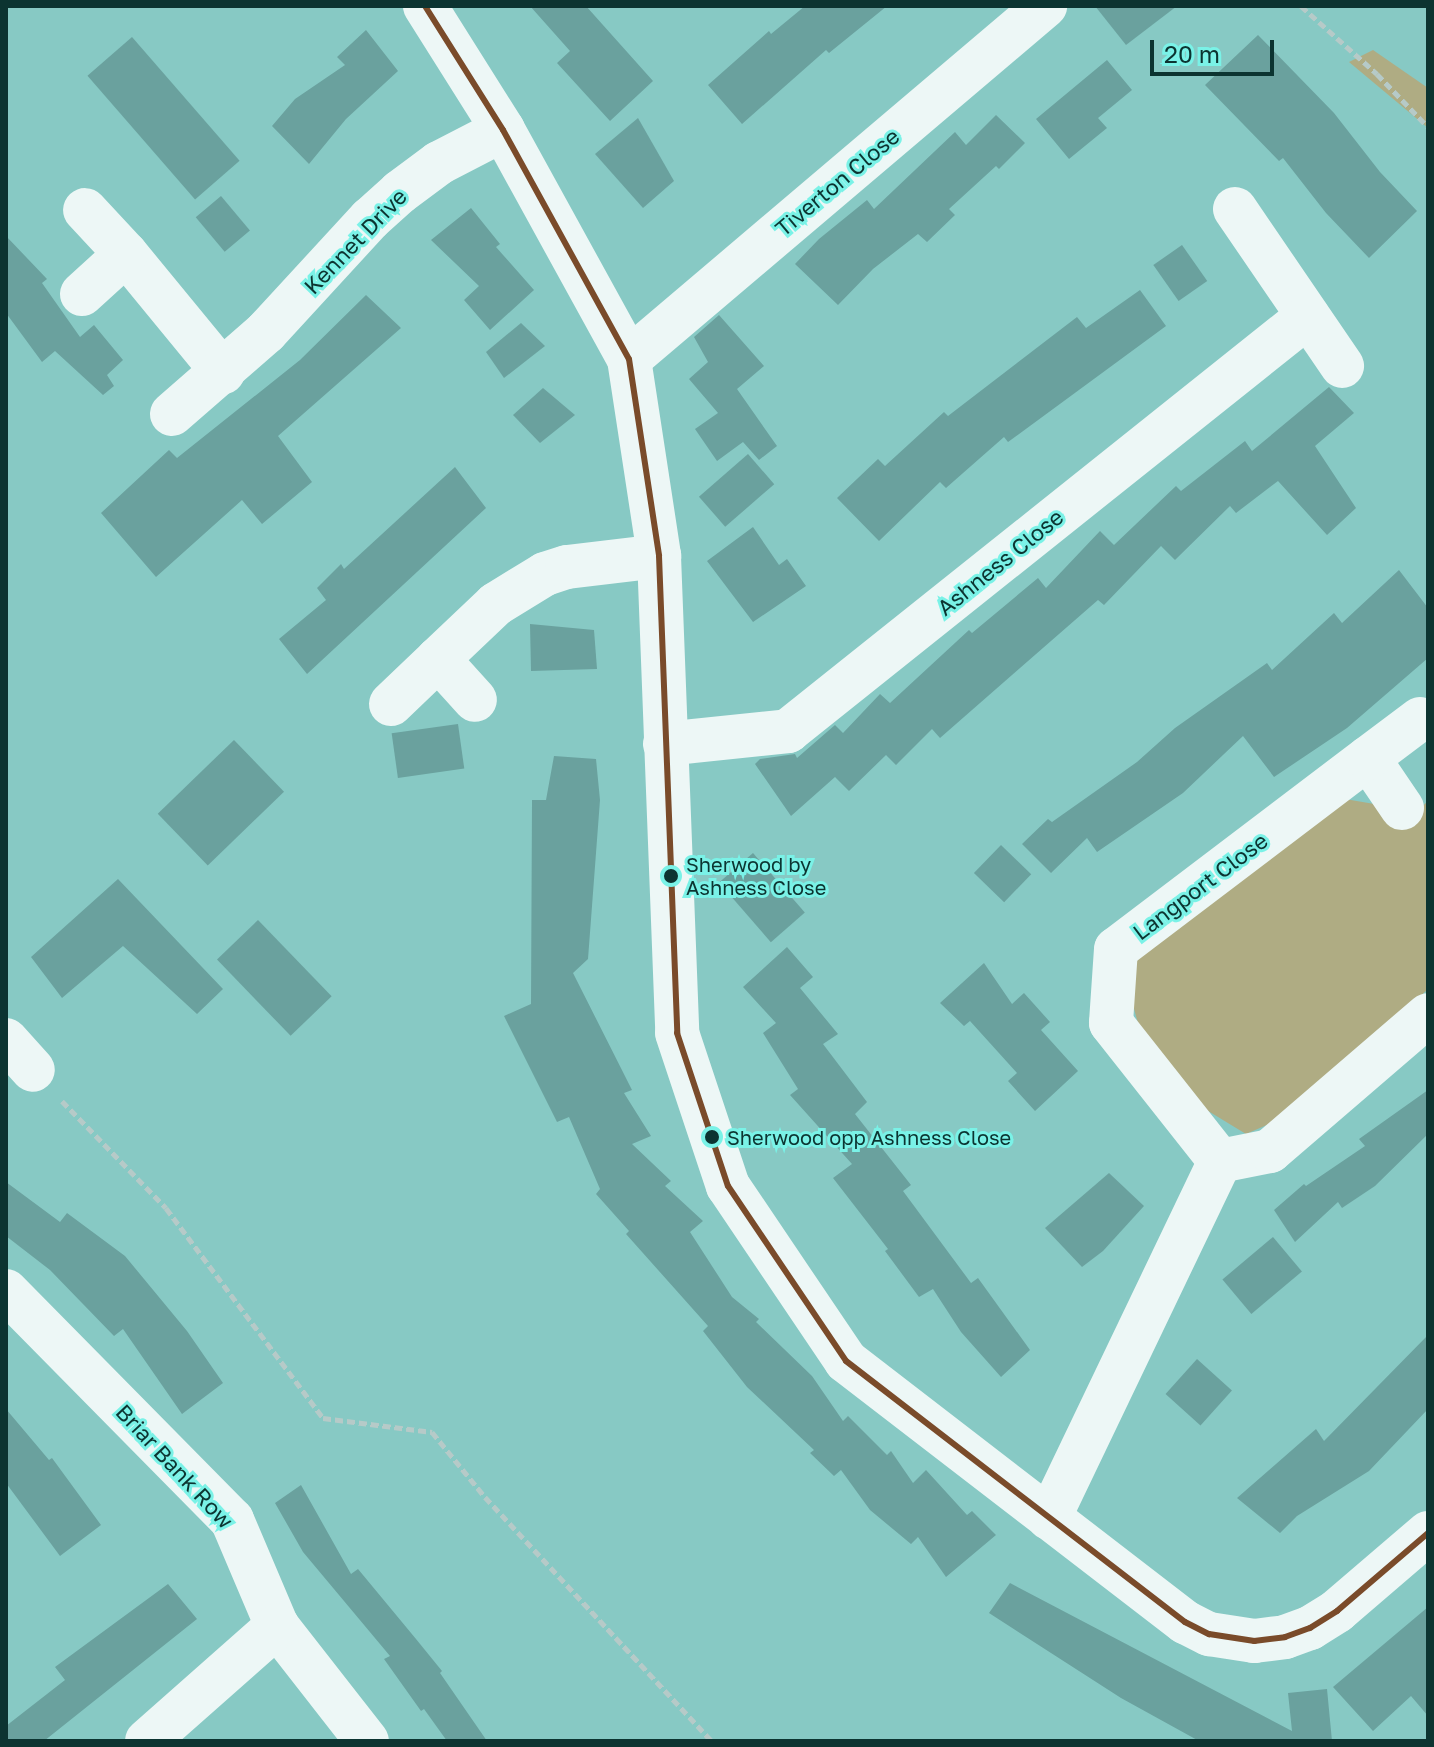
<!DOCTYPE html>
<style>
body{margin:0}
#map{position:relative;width:1434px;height:1747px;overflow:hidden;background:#87c9c4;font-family:"Golos Text",sans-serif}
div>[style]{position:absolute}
.green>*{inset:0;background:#afac83}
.building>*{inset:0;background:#6aa19e;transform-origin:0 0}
.path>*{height:5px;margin-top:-2.5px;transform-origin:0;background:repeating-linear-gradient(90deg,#b6cac8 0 8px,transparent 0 12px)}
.minor>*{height:44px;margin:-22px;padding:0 22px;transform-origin:22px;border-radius:22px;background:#edf7f6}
.bus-1>*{height:6px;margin:-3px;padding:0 3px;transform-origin:3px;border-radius:3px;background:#7a4b2a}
.dots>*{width:22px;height:22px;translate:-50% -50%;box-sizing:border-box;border:4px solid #7af2e7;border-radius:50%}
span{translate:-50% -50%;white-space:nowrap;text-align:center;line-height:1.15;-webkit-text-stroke:6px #7af2e7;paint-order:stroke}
.bus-label{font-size:20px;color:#0c3431}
.left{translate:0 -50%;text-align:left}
.street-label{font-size:22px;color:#0c3431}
.frame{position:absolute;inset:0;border:8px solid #0c3431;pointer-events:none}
.scale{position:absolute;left:1150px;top:40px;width:124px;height:36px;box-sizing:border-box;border:4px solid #0c3431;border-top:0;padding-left:10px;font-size:24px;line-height:28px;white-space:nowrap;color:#0c3431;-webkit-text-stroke:6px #7af2e7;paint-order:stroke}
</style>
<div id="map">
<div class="green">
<i style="clip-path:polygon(1373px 50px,1428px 88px,1428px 128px,1349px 62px)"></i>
<i style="clip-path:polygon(1345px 799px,1386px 806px,1400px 827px,1428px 801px,1428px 989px,1299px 1111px,1246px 1134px,1195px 1103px,1142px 1038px,1127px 983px,1142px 948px)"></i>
</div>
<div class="building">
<i style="clip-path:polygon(530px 6px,586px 6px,653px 81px,610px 121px,557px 63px,570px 51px)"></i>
<i style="clip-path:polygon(805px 6px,887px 6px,829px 53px,826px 50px,742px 124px,708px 85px,769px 31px,771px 34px)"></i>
<i style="clip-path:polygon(1095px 6px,1177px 6px,1126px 45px)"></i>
<i style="clip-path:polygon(366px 30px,398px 71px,346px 119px,309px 164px,272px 126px,295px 99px,345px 65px,337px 57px)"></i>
<i style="clip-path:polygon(1258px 35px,1334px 113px,1380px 172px,1417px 211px,1369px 258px,1326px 213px,1283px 158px,1279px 161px,1205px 85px)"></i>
<i style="left:132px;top:37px;width:164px;height:59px;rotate:49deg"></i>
<i style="clip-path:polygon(1107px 60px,1132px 90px,1098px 118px,1107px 128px,1069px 159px,1036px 119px)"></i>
<i style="clip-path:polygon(996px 115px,1025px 143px,999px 169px,996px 166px,949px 209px,955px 215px,927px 242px,918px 234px,873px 269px,838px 305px,795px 264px,819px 239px,867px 200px,874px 209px,955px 132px,966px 145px)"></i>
<i style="clip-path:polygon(638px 118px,674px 181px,643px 208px,595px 154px)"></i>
<i style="left:221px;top:196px;width:45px;height:33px;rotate:50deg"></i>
<i style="clip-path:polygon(471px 208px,500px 244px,496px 247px,534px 290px,490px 330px,464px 300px,479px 286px,431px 240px)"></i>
<i style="clip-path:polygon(6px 236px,47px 279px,42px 283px,80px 337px,94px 325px,123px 360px,107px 375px,114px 386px,103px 395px,55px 351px,42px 362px,6px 313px)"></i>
<i style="left:1182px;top:245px;width:44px;height:35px;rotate:55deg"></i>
<i style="clip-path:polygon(1140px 290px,1166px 326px,1008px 442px,1004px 437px,946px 488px,940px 482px,879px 541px,837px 498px,878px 459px,885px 466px,944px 412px,948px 416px,1077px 317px,1086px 328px)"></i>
<i style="clip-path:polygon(366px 295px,401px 328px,278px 436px,312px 482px,262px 524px,242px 500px,156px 577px,101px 513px,169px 450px,177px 458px,300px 360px)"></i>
<i style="clip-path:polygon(719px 315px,764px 366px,737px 389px,777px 446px,759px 460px,743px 442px,717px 461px,695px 429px,718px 413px,689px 379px,708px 362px,694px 337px)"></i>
<i style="clip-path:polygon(521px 323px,545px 346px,504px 378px,486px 352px)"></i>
<i style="clip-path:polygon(1329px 387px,1354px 413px,1315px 446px,1356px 508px,1327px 535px,1278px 481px,1236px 513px,1230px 506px,1175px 560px,1161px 546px,1104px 605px,1098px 600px,940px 738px,932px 729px,896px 765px,886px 755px,849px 791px,835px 777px,791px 816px,755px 764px,760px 759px,795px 754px,797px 758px,835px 725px,843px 733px,880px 694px,890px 703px,969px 630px,972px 633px,1038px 578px,1046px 588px,1100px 531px,1114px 545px,1176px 486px,1181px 491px,1245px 441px,1252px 451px)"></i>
<i style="clip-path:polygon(543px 388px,575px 415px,540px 443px,513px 415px)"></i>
<i style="left:748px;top:454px;width:40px;height:65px;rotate:49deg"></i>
<i style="clip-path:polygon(455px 467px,486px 508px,307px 674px,279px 639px,326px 600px,317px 588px,341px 564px,344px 569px)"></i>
<i style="clip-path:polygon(753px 527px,779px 565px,787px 559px,806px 586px,753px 622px,707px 561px)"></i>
<i style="clip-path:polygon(1399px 570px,1428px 608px,1428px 658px,1347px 728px,1274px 777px,1243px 736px,1183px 793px,1097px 852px,1087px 838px,1051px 873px,1022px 844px,1048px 819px,1052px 822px,1137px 762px,1175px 728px,1267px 663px,1272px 670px,1334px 613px,1342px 623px)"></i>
<i style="clip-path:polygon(530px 624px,594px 630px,597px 669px,531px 671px)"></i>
<i style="left:458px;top:724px;width:45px;height:67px;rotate:82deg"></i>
<i style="left:234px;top:740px;width:72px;height:106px;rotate:46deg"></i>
<i style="clip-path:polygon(554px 756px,596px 759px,600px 800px,588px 959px,573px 973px,632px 1090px,624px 1093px,651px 1136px,632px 1144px,671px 1181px,665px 1186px,703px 1221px,690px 1232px,732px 1297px,759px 1319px,756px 1322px,812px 1376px,843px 1421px,848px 1416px,887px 1455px,891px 1451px,913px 1483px,926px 1470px,967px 1515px,972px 1511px,996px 1535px,946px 1577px,918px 1537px,911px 1544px,870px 1510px,841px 1470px,834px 1476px,810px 1453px,814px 1450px,747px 1387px,703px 1331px,708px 1326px,626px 1234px,629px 1231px,596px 1194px,600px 1189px,569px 1117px,557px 1122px,504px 1016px,531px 1004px,532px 800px,546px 800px)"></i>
<i style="left:1001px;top:845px;width:42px;height:39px;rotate:44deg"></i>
<i style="left:753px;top:853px;width:79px;height:45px;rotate:49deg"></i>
<i style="clip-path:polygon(118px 879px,223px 989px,197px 1014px,123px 946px,62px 998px,31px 957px)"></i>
<i style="left:258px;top:920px;width:106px;height:57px;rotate:46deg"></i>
<i style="clip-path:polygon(787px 947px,813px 977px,800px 988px,838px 1034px,823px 1044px,867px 1102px,855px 1114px,911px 1185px,903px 1191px,971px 1283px,978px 1278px,1030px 1350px,1001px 1377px,961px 1332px,933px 1289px,919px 1297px,885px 1251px,888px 1249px,833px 1178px,852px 1164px,790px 1095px,798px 1089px,763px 1033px,776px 1023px,743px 987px)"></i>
<i style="clip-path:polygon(984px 963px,1012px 1004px,1024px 993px,1050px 1022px,1041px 1030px,1078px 1071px,1035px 1111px,1008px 1081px,1017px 1073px,970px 1021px,964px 1026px,940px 1003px)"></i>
<i style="clip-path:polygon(1428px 1090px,1428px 1134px,1375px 1186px,1342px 1208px,1338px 1202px,1295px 1242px,1274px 1210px,1304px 1184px,1306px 1186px,1365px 1146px,1359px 1139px)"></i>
<i style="clip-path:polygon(1109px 1173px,1144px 1206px,1103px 1251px,1082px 1267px,1045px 1228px)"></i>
<i style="clip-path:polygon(6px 1182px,60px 1222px,67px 1213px,125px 1256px,187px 1331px,223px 1383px,182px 1414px,123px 1329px,114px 1336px,50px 1270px,6px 1236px)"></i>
<i style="left:1273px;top:1237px;width:45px;height:66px;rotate:50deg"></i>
<i style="clip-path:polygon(1428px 1335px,1428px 1409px,1369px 1471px,1297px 1516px,1280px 1533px,1237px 1498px,1316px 1429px,1324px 1441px)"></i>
<i style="left:1197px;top:1359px;width:47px;height:47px;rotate:42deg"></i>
<i style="clip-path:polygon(6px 1409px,49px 1460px,52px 1458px,101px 1525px,60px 1556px,6px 1483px)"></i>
<i style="clip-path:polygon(301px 1485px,351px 1574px,358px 1569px,416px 1639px,442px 1671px,440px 1673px,487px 1741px,447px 1741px,424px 1709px,421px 1711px,384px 1659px,390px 1656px,303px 1552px,275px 1503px)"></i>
<i style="clip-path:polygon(1010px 1583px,1292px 1731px,1288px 1693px,1327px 1689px,1332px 1741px,1199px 1741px,1121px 1698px,989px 1613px)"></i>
<i style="clip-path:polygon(168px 1584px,197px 1619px,44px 1741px,6px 1741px,6px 1726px,65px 1680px,55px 1667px)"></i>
<i style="clip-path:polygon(1428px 1607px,1428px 1716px,1411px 1696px,1373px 1731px,1333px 1687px)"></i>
</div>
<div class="path">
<i style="left:1301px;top:6px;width:102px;rotate:41.8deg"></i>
<i style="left:1377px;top:74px;width:74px;rotate:46.1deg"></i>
<i style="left:62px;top:1101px;width:149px;rotate:45.8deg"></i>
<i style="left:166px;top:1208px;width:262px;rotate:53.2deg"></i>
<i style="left:323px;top:1418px;width:110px;rotate:7.3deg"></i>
<i style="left:432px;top:1432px;width:84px;rotate:50.8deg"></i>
<i style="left:485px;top:1497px;width:333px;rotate:47.1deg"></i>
</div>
<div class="minor">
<i style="left:425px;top:6px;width:146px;rotate:57.8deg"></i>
<i style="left:503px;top:130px;width:261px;rotate:61.2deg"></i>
<i style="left:629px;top:359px;width:199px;rotate:81.3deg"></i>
<i style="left:659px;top:556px;width:477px;rotate:87.8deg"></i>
<i style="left:677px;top:1033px;width:161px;rotate:71.6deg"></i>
<i style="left:728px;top:1186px;width:211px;rotate:56deg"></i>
<i style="left:846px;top:1361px;width:428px;rotate:37.6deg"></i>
<i style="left:1185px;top:1622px;width:27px;rotate:27deg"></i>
<i style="left:1209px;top:1634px;width:46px;rotate:8.8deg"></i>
<i style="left:1254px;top:1641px;width:31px;rotate:-7deg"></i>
<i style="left:1285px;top:1637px;width:27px;rotate:-20deg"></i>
<i style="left:1310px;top:1628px;width:32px;rotate:-32deg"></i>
<i style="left:1337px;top:1611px;width:120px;rotate:-40.6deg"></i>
<i style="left:1235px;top:209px;width:190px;rotate:55.7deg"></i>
<i style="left:126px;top:254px;width:153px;rotate:50.6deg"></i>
<i style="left:82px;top:294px;width:59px;rotate:-42.3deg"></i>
<i style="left:126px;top:254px;width:60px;rotate:-133deg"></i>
<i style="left:629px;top:359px;width:546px;rotate:-40.32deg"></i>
<i style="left:172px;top:414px;width:125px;rotate:-41.1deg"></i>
<i style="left:266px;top:332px;width:154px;rotate:-47.4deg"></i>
<i style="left:370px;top:219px;width:40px;rotate:-42deg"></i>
<i style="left:400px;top:192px;width:49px;rotate:-36.6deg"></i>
<i style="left:439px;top:163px;width:72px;rotate:-27.3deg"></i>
<i style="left:438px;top:659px;width:80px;rotate:-43.5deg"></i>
<i style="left:496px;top:604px;width:57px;rotate:-31.5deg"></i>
<i style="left:545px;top:574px;width:23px;rotate:-18deg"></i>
<i style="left:567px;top:567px;width:93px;rotate:-6.8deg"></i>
<i style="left:391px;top:704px;width:65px;rotate:-43.8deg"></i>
<i style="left:438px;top:659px;width:55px;rotate:47.9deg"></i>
<i style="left:665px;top:744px;width:124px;rotate:-6deg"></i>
<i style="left:788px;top:731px;width:665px;rotate:-38.59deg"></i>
<i style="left:1368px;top:758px;width:316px;rotate:142.8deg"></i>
<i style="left:1116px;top:949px;width:74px;rotate:93.9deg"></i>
<i style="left:1111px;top:1023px;width:176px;rotate:51.7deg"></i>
<i style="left:1220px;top:1161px;width:51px;rotate:-11.3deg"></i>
<i style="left:1270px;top:1151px;width:208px;rotate:-40.7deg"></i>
<i style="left:1402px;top:808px;width:60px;rotate:-124.2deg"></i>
<i style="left:1368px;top:758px;width:65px;rotate:-36.9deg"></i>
<i style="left:6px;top:1040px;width:40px;rotate:48deg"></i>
<i style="left:6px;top:1291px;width:322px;rotate:45.4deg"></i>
<i style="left:232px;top:1520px;width:115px;rotate:67deg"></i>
<i style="left:277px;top:1626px;width:146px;rotate:52deg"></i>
<i style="left:1049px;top:1518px;width:396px;rotate:-64.4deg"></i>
<i style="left:147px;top:1741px;width:174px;rotate:-41.5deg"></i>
</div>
<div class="bus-1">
<i style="left:425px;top:6px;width:146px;rotate:57.8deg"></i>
<i style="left:503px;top:130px;width:261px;rotate:61.2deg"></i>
<i style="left:629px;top:359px;width:199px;rotate:81.3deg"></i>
<i style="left:659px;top:556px;width:477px;rotate:87.8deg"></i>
<i style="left:677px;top:1033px;width:161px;rotate:71.6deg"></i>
<i style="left:728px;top:1186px;width:211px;rotate:56deg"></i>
<i style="left:846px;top:1361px;width:428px;rotate:37.6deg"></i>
<i style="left:1185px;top:1622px;width:27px;rotate:27deg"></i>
<i style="left:1209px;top:1634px;width:46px;rotate:8.8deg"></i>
<i style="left:1254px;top:1641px;width:31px;rotate:-7deg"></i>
<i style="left:1285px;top:1637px;width:27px;rotate:-20deg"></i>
<i style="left:1310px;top:1628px;width:32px;rotate:-32deg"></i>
<i style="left:1337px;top:1611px;width:120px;rotate:-40.6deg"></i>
</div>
<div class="dots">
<i style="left:671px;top:876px;background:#0c3431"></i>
<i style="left:712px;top:1137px;background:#0c3431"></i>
</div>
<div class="bus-label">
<span class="left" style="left:686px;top:876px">Sherwood by<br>Ashness Close</span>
<span class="left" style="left:727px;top:1137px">Sherwood opp Ashness Close</span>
</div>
<div class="street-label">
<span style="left:837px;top:182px;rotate:-40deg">Tiverton Close</span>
<span style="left:355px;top:241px;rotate:-46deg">Kennet Drive</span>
<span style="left:1000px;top:562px;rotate:-39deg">Ashness Close</span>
<span style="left:1200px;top:886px;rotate:-37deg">Langport Close</span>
<span style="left:175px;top:1466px;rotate:47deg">Briar Bank Row</span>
</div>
<div class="frame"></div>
<div class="scale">20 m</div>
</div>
